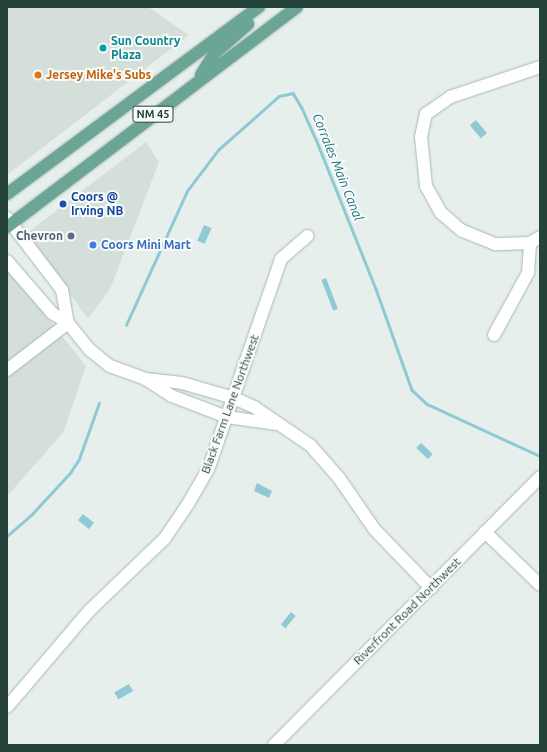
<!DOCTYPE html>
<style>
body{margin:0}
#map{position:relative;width:547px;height:752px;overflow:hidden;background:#e6efeb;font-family:Ubuntu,sans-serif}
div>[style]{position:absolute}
.built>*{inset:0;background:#d4dfda}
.water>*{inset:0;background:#8ec9d4;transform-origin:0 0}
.stream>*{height:2.5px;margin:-1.25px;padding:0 1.25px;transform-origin:1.25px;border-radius:1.25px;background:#8ec9d4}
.roads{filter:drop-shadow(0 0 1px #a8b8b2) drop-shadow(0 0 1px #a8b8b2)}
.minor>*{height:12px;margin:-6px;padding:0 6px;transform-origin:6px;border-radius:6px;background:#fff}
.major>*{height:12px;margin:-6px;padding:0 6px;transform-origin:6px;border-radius:6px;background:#6aa596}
.dots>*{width:11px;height:11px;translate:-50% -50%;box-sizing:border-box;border:2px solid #f7fbf9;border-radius:50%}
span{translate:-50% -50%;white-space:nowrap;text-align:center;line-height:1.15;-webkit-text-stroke:4px #f7fbf9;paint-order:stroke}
.shield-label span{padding:1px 3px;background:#f7fbf9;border:1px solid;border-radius:3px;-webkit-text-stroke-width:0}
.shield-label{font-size:11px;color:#24423a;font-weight:700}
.culture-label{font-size:12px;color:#0d838f;font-weight:700}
.left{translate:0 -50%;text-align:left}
.food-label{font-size:12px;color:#c56008;font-weight:700}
.transit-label{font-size:12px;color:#164399;font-weight:700}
.service-label{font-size:12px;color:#4e5e75;font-weight:700}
.right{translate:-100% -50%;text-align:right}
.shop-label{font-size:12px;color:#366cbe;font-weight:700}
.street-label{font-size:12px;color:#24423a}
.water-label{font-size:13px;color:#1c6f80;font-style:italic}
.frame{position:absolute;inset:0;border:8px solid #24423a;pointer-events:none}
</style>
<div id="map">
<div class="built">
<i style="clip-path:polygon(10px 7px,148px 7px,189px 35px,7px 175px,7px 10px)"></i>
<i style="clip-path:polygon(146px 142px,159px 162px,111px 287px,88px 319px,27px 233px)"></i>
<i style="clip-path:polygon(7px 267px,86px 366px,63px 433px,7px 496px)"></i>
</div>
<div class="water">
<i style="left:476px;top:120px;width:17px;height:8px;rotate:50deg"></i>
<i style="left:204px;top:225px;width:8px;height:17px;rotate:23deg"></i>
<i style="left:326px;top:278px;width:33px;height:5px;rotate:69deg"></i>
<i style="left:421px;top:443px;width:16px;height:7px;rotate:43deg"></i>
<i style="clip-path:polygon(257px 483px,272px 491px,269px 498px,254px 491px)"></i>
<i style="left:83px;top:514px;width:14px;height:8px;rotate:39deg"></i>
<i style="left:291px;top:612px;width:6px;height:16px;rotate:39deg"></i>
<i style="left:129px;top:684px;width:8px;height:17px;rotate:60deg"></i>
</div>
<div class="stream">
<i style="left:126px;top:325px;width:147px;rotate:-65.5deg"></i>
<i style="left:187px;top:191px;width:51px;rotate:-52.9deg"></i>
<i style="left:218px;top:150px;width:81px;rotate:-41.5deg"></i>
<i style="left:279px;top:96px;width:14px;rotate:-12deg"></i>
<i style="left:293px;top:93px;width:17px;rotate:59deg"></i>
<i style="left:302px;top:108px;width:34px;rotate:66deg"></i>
<i style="left:316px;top:139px;width:162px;rotate:68.2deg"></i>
<i style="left:376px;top:289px;width:107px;rotate:70.4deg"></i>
<i style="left:412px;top:390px;width:21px;rotate:43deg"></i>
<i style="left:427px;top:404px;width:124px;rotate:24.7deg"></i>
<i style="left:7px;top:536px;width:33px;rotate:-41deg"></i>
<i style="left:32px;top:514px;width:56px;rotate:-47.2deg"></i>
<i style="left:70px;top:473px;width:17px;rotate:-57deg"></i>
<i style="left:79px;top:459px;width:59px;rotate:-70.3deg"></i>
</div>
<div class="roads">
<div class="minor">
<i style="left:7px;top:218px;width:91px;rotate:52.6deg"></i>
<i style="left:62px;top:290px;width:34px;rotate:80deg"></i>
<i style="left:530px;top:243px;width:35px;rotate:178deg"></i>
<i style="left:495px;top:244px;width:35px;rotate:-158deg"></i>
<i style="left:462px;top:231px;width:28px;rotate:-139deg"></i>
<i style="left:441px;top:213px;width:31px;rotate:-119deg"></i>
<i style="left:426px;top:186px;width:49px;rotate:-95.8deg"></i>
<i style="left:421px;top:137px;width:24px;rotate:-78deg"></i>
<i style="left:426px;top:114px;width:29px;rotate:-35deg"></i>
<i style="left:450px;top:97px;width:95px;rotate:-18.4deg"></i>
<i style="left:7px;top:261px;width:69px;rotate:49.1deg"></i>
<i style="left:52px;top:313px;width:19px;rotate:32deg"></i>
<i style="left:68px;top:323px;width:35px;rotate:51deg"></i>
<i style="left:90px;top:350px;width:26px;rotate:39deg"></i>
<i style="left:110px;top:366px;width:37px;rotate:20deg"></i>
<i style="left:145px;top:379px;width:37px;rotate:6deg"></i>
<i style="left:182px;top:383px;width:54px;rotate:16.1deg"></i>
<i style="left:234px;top:398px;width:22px;rotate:24deg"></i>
<i style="left:254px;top:407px;width:68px;rotate:34.2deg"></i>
<i style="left:310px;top:445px;width:44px;rotate:48.7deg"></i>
<i style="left:339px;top:478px;width:63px;rotate:55.3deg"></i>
<i style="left:375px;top:530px;width:81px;rotate:46deg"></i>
<i style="left:494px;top:335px;width:71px;rotate:-61.3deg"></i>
<i style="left:528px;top:273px;width:30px;rotate:-86deg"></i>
<i style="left:530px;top:243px;width:12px;rotate:-31deg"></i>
<i style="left:7px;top:370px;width:77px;rotate:-37.6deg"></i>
<i style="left:147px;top:380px;width:30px;rotate:33deg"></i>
<i style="left:172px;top:396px;width:59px;rotate:20.9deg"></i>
<i style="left:227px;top:417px;width:49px;rotate:8.1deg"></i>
<i style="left:485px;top:532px;width:76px;rotate:43.9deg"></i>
<i style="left:7px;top:707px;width:126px;rotate:-49.5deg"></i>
<i style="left:89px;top:611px;width:105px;rotate:-43.8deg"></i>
<i style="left:165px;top:538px;width:41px;rotate:-55.9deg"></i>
<i style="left:188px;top:504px;width:39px;rotate:-60deg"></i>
<i style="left:208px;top:470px;width:223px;rotate:-70.9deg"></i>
<i style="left:281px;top:259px;width:35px;rotate:-41deg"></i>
<i style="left:274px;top:745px;width:378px;rotate:-45.2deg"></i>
</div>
<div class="major">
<i style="left:201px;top:75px;width:26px;rotate:-58deg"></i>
<i style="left:215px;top:53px;width:44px;rotate:-41.3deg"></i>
<i style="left:7px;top:194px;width:314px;rotate:-36.6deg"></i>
<i style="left:7px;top:227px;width:364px;rotate:-37.2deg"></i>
</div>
</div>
<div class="dots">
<i style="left:103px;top:48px;background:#0f9aa8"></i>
<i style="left:38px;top:75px;background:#e8710a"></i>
<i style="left:63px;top:204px;background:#1a4fb4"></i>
<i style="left:71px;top:236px;background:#5c6f8a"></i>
<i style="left:93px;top:245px;background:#3f7fe0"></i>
</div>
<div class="shield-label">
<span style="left:153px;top:114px">NM 45</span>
</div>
<div class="culture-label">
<span class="left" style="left:111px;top:48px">Sun Country<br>Plaza</span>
</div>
<div class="food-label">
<span class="left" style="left:46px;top:75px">Jersey Mike's Subs</span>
</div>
<div class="transit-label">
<span class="left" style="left:71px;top:204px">Coors @<br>Irving NB</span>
</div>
<div class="service-label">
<span class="right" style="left:63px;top:236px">Chevron</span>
</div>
<div class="shop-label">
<span class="left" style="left:101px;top:245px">Coors Mini Mart</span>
</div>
<div class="street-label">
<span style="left:230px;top:404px;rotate:-70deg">Black Farm Lane Northwest</span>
<span style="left:407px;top:611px;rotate:-45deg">Riverfront Road Northwest</span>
</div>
<div class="water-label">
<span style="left:338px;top:167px;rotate:68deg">Corrales Main Canal</span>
</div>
<div class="frame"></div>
</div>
